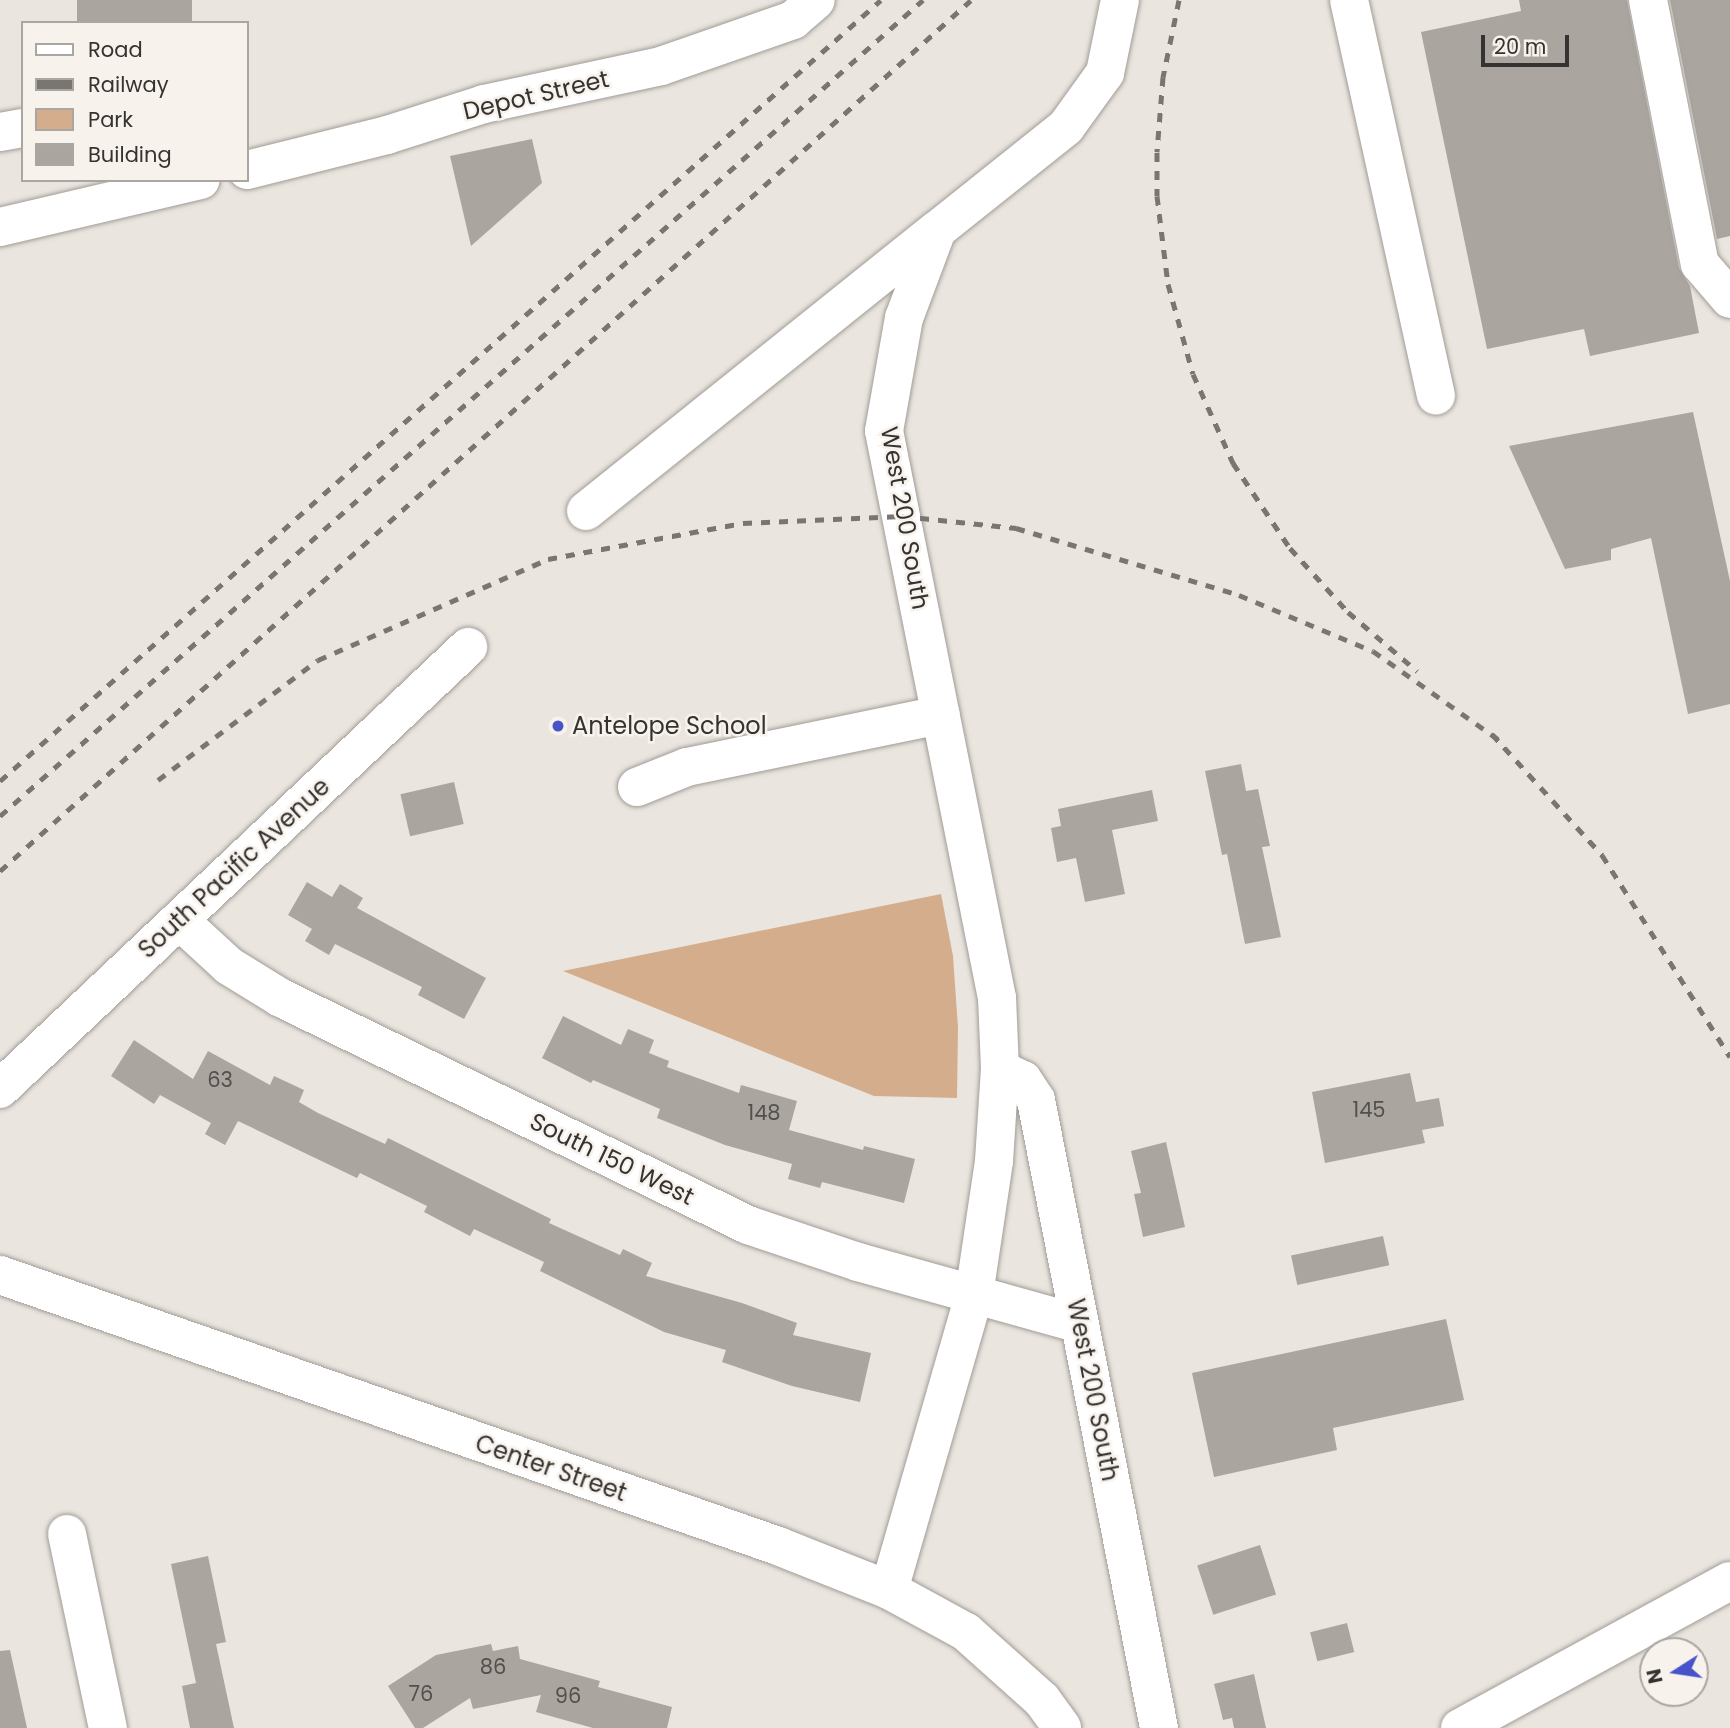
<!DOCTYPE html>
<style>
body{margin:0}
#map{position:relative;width:1730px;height:1728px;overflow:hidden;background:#ebe5df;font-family:Poppins,sans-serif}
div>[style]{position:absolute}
.green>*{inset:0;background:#d4ae8c}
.building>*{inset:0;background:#aba5a0;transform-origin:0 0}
.roads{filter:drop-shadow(0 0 2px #a19c97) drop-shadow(0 0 2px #a19c97)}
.minor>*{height:38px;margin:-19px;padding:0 19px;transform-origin:19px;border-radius:19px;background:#fff}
.rail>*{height:5px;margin-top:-2.5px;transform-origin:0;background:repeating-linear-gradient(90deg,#797672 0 9px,transparent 0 18px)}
.dots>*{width:19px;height:19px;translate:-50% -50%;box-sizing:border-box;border:4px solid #f8f2ed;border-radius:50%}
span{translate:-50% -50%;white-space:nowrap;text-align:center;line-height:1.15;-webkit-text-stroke:5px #f8f2ed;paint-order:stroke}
.number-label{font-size:21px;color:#52504d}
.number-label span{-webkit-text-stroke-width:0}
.street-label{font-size:24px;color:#353331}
.poi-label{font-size:24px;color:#353331}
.left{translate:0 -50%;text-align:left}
.legend{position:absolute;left:21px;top:21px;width:228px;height:161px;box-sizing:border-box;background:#f8f2ed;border:2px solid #aaa6a2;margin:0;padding:9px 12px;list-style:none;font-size:21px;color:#353331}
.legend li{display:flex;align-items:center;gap:14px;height:35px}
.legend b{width:35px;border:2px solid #aaa6a2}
.north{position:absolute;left:1639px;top:1637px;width:70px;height:70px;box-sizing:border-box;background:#f8f2ed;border:2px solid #aaa6a2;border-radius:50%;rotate:258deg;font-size:19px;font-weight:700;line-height:28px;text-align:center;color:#353331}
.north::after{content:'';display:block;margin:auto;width:24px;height:32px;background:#4754c9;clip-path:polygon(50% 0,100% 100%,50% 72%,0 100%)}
.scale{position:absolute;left:1481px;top:35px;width:88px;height:32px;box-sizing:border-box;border:4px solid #353331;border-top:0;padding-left:9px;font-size:21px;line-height:24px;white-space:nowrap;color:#353331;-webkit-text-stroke:5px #f8f2ed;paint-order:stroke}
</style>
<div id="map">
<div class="green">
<i style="clip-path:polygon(941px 894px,953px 956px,958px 1028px,957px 1098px,874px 1096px,563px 971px)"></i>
</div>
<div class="building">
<i style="left:77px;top:0;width:115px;height:24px"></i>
<i style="clip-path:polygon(1519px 0,1627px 0,1679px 268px,1690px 286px,1699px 333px,1590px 356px,1584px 329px,1487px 349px,1421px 32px,1521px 11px)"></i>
<i style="clip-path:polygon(1670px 0,1730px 0,1730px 236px,1717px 239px)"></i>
<i style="clip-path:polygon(532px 139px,542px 183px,471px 246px,450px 156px)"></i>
<i style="clip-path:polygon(1693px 412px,1730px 581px,1730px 704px,1688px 714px,1651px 538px,1611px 549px,1611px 560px,1565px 569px,1509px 446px)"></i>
<i style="clip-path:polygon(1241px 764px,1246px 791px,1258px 789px,1270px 846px,1262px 847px,1281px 937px,1245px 944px,1227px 854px,1222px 855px,1205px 771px)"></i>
<i style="left:454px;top:782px;width:43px;height:55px;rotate:77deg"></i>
<i style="clip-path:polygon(1152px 790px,1158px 821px,1112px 830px,1125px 894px,1085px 902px,1076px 858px,1057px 862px,1051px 828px,1061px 826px,1058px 809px)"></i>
<i style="clip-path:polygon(307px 882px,332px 897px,340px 884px,363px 898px,357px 908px,486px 978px,464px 1019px,418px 995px,422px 987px,335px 944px,329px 955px,305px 941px,312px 929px,288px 915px)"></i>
<i style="clip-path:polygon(563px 1016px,621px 1045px,628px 1029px,654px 1040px,649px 1053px,669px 1061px,667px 1067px,739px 1093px,741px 1085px,797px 1101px,789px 1130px,863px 1150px,864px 1146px,915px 1159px,904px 1203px,822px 1182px,820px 1188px,788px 1179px,792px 1164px,725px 1145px,657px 1118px,660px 1109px,593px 1080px,591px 1083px,542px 1058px)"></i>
<i style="clip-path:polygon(134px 1040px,193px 1079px,208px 1051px,270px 1085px,274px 1076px,304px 1090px,299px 1102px,318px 1113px,385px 1144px,388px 1138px,551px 1219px,549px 1223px,620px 1255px,623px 1249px,652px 1263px,646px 1276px,742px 1303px,797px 1323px,793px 1335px,871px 1353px,860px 1402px,792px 1386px,722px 1362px,726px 1350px,664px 1332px,540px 1271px,544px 1262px,474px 1229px,470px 1236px,424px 1212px,427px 1206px,360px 1173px,357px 1178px,238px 1121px,225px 1145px,205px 1134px,211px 1123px,160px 1095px,154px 1104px,111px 1076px)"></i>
<i style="clip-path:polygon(1410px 1073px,1416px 1102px,1439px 1098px,1444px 1126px,1422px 1130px,1425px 1143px,1325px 1163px,1312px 1092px)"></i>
<i style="clip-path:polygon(1166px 1142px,1185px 1227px,1143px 1237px,1134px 1194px,1141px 1193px,1131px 1151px)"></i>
<i style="left:1383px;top:1236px;width:30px;height:94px;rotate:78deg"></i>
<i style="clip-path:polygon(1446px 1319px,1464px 1400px,1333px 1428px,1337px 1450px,1214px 1477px,1192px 1373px)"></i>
<i style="left:1260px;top:1545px;width:52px;height:66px;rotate:72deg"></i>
<i style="clip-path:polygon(208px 1556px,226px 1642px,216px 1644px,234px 1728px,190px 1728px,182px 1686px,196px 1683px,171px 1564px)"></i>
<i style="left:1347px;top:1623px;width:30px;height:38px;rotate:76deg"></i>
<i style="clip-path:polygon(491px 1644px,493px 1651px,518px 1646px,520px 1659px,600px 1681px,598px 1687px,672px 1707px,667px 1728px,593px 1728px,536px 1712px,541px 1695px,473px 1709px,470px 1698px,423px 1728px,415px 1728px,388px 1686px,436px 1655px)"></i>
<i style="clip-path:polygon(10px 1650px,27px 1728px,0 1728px,0 1651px)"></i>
<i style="clip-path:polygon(1254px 1674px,1266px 1728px,1234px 1728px,1232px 1718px,1223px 1720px,1214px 1684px)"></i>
</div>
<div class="roads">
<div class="minor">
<i style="left:1349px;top:0;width:405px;rotate:77.6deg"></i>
<i style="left:1648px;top:0;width:269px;rotate:78.9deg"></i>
<i style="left:1700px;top:264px;width:46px;rotate:49.4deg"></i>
<i style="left:0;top:132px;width:23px;rotate:-10deg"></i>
<i style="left:247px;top:170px;width:144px;rotate:-14deg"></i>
<i style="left:387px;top:135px;width:102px;rotate:-17.7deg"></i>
<i style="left:484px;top:104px;width:181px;rotate:-12.1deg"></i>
<i style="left:661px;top:66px;width:140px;rotate:-19.2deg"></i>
<i style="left:793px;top:20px;width:30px;rotate:-41deg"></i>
<i style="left:0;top:227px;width:206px;rotate:-13.2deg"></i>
<i style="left:586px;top:511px;width:447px;rotate:-38.7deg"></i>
<i style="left:637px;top:787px;width:54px;rotate:-21.8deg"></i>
<i style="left:687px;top:767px;width:259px;rotate:-11.6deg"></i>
<i style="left:179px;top:920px;width:68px;rotate:42.6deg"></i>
<i style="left:229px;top:966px;width:61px;rotate:31.6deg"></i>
<i style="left:281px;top:998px;width:519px;rotate:25.92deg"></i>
<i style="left:748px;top:1225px;width:116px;rotate:18.6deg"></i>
<i style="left:858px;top:1262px;width:230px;rotate:15.6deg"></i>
<i style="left:1000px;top:1069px;width:25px;rotate:26deg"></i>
<i style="left:1023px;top:1080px;width:24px;rotate:57deg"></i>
<i style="left:1036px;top:1100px;width:640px;rotate:78.92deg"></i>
<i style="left:0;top:1089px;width:644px;rotate:-43.36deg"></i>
<i style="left:0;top:1275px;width:824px;rotate:19.2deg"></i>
<i style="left:778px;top:1546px;width:119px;rotate:21.6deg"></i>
<i style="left:889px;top:1590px;width:88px;rotate:28.6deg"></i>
<i style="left:966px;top:1632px;width:102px;rotate:41.8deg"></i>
<i style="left:1042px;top:1700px;width:34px;rotate:54deg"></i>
<i style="left:67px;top:1534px;width:198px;rotate:78.1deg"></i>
<i style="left:889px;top:1590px;width:307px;rotate:-73.9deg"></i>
<i style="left:974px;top:1295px;width:135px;rotate:-81.5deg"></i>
<i style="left:994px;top:1161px;width:92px;rotate:-86.3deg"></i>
<i style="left:1000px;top:1069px;width:71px;rotate:-92.4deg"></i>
<i style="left:997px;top:998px;width:578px;rotate:-101.27deg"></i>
<i style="left:884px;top:431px;width:115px;rotate:-80deg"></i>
<i style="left:904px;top:318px;width:94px;rotate:-69.4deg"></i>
<i style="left:937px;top:230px;width:165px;rotate:-38.6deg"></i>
<i style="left:1066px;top:127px;width:67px;rotate:-54.2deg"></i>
<i style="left:1105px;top:73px;width:75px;rotate:-78.4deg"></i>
<i style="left:1460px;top:1728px;width:307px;rotate:-28.6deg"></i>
</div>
</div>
<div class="rail">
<i style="left:1179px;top:0;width:79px;rotate:101.7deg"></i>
<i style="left:1163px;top:77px;width:75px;rotate:94.6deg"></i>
<i style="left:1157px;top:152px;width:44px;rotate:90deg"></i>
<i style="left:1157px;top:196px;width:89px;rotate:82.9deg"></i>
<i style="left:1168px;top:284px;width:93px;rotate:74.5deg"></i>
<i style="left:1193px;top:374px;width:98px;rotate:65.8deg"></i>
<i style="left:1233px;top:463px;width:102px;rotate:56.2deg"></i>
<i style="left:1290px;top:548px;width:86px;rotate:47.8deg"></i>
<i style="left:1348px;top:612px;width:91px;rotate:40.5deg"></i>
<i style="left:1492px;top:734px;width:164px;rotate:47.7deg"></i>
<i style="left:1602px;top:855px;width:239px;rotate:57.6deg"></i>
<i style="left:158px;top:780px;width:200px;rotate:-36.9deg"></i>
<i style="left:318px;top:660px;width:251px;rotate:-23.7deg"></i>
<i style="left:548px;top:559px;width:198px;rotate:-10.5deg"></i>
<i style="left:743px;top:523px;width:159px;rotate:-2.5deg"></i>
<i style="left:902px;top:516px;width:115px;rotate:6deg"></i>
<i style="left:1016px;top:528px;width:233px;rotate:16.7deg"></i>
<i style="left:1239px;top:595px;width:145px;rotate:22.7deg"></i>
<i style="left:1373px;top:651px;width:154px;rotate:35.2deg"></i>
<i style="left:0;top:781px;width:1177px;rotate:-41.56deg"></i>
<i style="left:0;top:816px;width:1232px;rotate:-41.48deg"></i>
<i style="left:0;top:871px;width:1304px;rotate:-41.89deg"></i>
</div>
<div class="dots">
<i style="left:558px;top:726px;background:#4754c9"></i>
</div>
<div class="number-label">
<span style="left:220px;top:1080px">63</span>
<span style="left:1369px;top:1110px">145</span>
<span style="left:764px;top:1113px">148</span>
<span style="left:493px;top:1667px">86</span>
<span style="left:421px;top:1694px">76</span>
<span style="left:568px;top:1696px">96</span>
</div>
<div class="street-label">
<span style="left:536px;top:95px;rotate:-13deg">Depot Street</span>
<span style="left:905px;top:518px;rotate:80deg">West 200 South</span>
<span style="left:234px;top:868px;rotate:-43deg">South Pacific Avenue</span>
<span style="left:612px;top:1159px;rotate:26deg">South 150 West</span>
<span style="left:1093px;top:1390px;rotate:79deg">West 200 South</span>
<span style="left:551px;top:1468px;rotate:19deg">Center Street</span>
</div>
<div class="poi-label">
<span class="left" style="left:572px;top:726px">Antelope School</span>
</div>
<ul class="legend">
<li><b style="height:9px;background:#fff"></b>Road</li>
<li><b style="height:9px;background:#797672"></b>Railway</li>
<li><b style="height:19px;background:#d4ae8c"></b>Park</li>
<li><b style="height:19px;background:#aba5a0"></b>Building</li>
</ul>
<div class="north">N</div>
<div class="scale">20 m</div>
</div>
